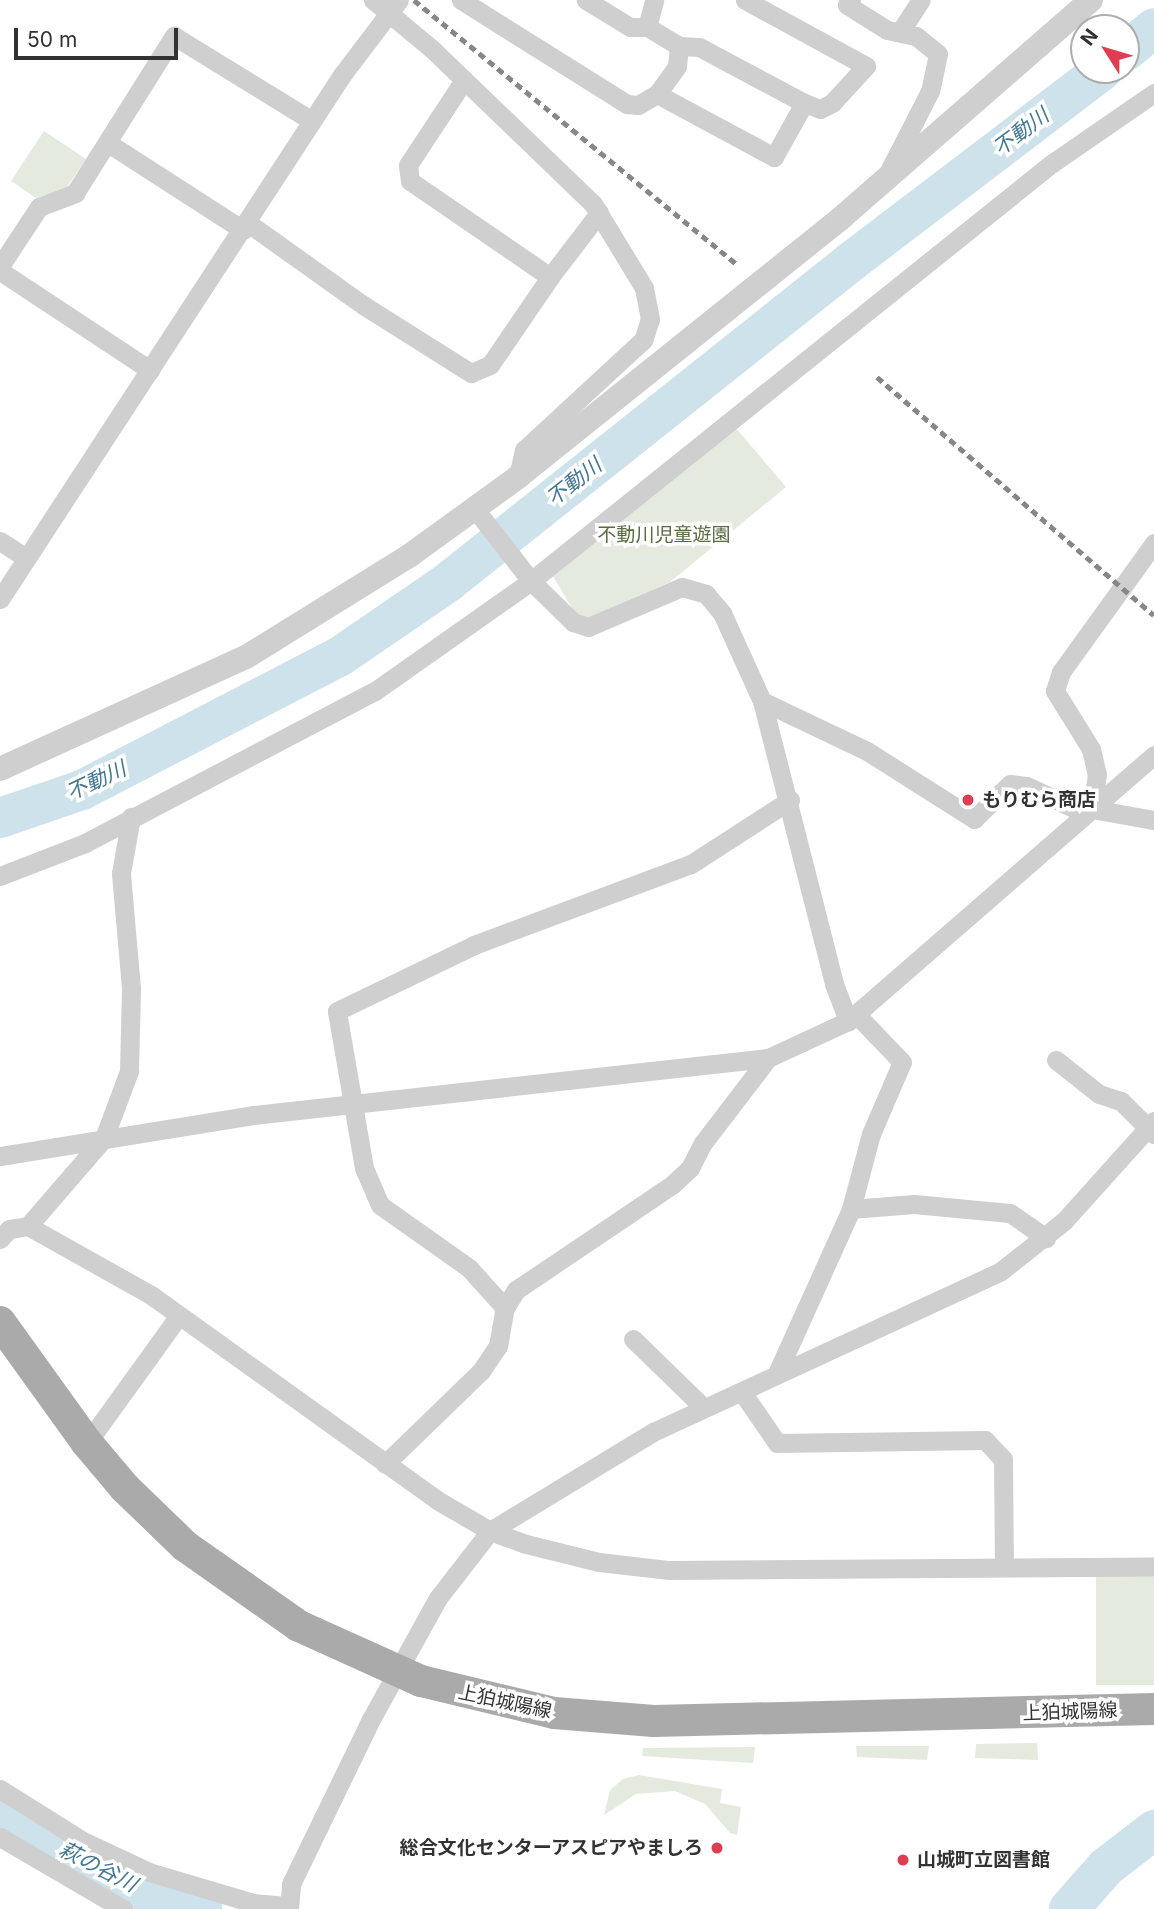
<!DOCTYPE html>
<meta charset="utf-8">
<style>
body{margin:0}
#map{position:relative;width:1154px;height:1909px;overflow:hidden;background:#fff;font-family:Inter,"Noto Sans JP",sans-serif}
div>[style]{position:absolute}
.green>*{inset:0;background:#e5eade;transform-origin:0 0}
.river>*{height:40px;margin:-20px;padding:0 20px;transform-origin:20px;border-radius:20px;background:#cee2ec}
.minor>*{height:19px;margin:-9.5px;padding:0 9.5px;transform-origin:9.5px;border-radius:9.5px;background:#cfcfcf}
.tertiary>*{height:24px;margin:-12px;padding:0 12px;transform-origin:12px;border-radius:12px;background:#cfcfcf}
.primary>*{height:32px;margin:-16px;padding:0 16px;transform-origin:16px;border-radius:16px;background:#aaa}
.rail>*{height:5px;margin-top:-2.5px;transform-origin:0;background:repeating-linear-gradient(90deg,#878787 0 7px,transparent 0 12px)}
.dots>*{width:19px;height:19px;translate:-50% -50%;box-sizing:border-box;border:4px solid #fff;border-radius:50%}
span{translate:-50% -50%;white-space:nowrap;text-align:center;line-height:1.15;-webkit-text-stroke:7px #fff;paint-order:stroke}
.park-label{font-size:19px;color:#576c40}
.poi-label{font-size:19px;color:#323232;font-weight:700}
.left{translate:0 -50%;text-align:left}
.right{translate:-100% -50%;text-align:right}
.street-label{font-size:19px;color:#323232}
.water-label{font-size:21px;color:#427792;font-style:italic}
.north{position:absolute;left:1070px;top:14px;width:70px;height:70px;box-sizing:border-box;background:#fff;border:2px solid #adadad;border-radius:50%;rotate:307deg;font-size:19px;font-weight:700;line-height:28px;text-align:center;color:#323232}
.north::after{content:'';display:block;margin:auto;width:24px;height:32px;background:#df3d52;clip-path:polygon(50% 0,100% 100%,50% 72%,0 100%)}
.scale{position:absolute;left:14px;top:28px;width:164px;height:32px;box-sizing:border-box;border:4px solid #323232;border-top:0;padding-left:9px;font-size:21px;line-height:24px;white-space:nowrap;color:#323232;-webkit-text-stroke:5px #fff;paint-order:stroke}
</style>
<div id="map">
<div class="green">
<i style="clip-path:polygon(44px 131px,86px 159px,65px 190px,36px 198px,11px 181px)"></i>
<i style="clip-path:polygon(735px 427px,786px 487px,670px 582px,587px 618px,575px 613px,551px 573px)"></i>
<i style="left:1154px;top:1575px;width:110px;height:58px;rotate:90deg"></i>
<i style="clip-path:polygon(1037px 1743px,1038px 1760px,975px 1758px,976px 1744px)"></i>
<i style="clip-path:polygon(856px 1746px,929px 1746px,927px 1760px,857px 1757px)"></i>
<i style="clip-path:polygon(755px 1747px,753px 1763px,642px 1756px,643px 1748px)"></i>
<i style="clip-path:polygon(639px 1775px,722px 1789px,720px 1803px,741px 1807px,737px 1835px,730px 1833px,705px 1804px,675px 1791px,636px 1794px,604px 1815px,610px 1790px,623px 1779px)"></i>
</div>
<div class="river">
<i style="left:1126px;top:51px;width:36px;rotate:-39deg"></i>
<i style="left:0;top:818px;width:87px;rotate:-18.9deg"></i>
<i style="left:82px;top:790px;width:289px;rotate:-27.4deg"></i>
<i style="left:339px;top:657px;width:131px;rotate:-34.4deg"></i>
<i style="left:447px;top:583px;width:517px;rotate:-38.49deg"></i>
<i style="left:852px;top:261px;width:315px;rotate:-37.3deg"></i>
<i style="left:0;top:1813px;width:83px;rotate:31.2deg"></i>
<i style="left:71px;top:1856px;width:83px;rotate:25.6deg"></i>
<i style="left:146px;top:1892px;width:59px;rotate:16.9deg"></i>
<i style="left:1069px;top:1909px;width:56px;rotate:-48.6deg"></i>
<i style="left:1106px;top:1867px;width:61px;rotate:-37.6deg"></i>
</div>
<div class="minor">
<i style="left:373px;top:0;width:77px;rotate:39.7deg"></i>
<i style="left:432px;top:49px;width:223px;rotate:43.9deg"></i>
<i style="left:593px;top:204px;width:98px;rotate:58.7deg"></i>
<i style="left:644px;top:288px;width:32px;rotate:79deg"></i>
<i style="left:650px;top:319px;width:22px;rotate:108deg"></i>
<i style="left:643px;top:340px;width:162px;rotate:137.3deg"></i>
<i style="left:524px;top:450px;width:28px;rotate:103deg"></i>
<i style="left:461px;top:0;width:196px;rotate:32.1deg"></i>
<i style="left:627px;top:104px;width:11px;rotate:5deg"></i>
<i style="left:638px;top:105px;width:22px;rotate:-30deg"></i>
<i style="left:657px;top:94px;width:133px;rotate:28.3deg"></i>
<i style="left:774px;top:157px;width:62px;rotate:-60.9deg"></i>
<i style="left:804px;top:103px;width:119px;rotate:-151.9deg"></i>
<i style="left:699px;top:47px;width:20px;rotate:-177deg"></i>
<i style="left:679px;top:46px;width:37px;rotate:-149deg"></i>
<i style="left:647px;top:27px;width:17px;rotate:180deg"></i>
<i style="left:630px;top:27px;width:52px;rotate:-148.5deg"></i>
<i style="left:745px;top:0;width:138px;rotate:28.6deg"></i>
<i style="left:866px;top:66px;width:50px;rotate:132.6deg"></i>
<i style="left:832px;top:103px;width:13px;rotate:153deg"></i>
<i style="left:820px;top:109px;width:17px;rotate:-159deg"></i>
<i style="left:851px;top:0;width:6px;rotate:129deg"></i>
<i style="left:847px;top:5px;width:47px;rotate:32deg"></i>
<i style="left:887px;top:30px;width:30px;rotate:12deg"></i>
<i style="left:916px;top:36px;width:28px;rotate:39deg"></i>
<i style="left:938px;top:54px;width:38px;rotate:102deg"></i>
<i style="left:930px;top:91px;width:90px;rotate:117.1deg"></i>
<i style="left:647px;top:27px;width:28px;rotate:-75deg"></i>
<i style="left:900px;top:32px;width:38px;rotate:-57deg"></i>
<i style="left:464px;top:80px;width:102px;rotate:123.4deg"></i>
<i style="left:408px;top:165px;width:16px;rotate:83deg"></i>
<i style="left:410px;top:181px;width:170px;rotate:34.4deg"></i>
<i style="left:550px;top:277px;width:81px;rotate:-52.6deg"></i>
<i style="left:657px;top:94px;width:34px;rotate:-54deg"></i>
<i style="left:677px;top:66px;width:20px;rotate:-84deg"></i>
<i style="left:108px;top:143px;width:161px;rotate:32.8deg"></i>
<i style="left:248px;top:223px;width:141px;rotate:35.5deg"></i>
<i style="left:363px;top:305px;width:128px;rotate:32.2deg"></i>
<i style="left:471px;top:373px;width:21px;rotate:-23deg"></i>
<i style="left:490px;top:365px;width:107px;rotate:-55.7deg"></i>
<i style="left:0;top:266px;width:71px;rotate:-56.5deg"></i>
<i style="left:39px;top:207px;width:39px;rotate:-21deg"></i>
<i style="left:75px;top:193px;width:186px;rotate:-57.8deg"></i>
<i style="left:174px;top:36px;width:162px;rotate:31.6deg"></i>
<i style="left:0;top:271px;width:180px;rotate:33.4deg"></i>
<i style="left:482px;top:518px;width:80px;rotate:52.1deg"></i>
<i style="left:531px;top:581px;width:59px;rotate:44.3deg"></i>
<i style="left:573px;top:622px;width:16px;rotate:18deg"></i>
<i style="left:588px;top:627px;width:102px;rotate:-23.1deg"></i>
<i style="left:682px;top:587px;width:25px;rotate:16deg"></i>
<i style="left:706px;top:594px;width:25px;rotate:50deg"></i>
<i style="left:722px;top:613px;width:97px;rotate:65.6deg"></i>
<i style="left:762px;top:701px;width:292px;rotate:75.7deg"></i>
<i style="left:834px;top:984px;width:40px;rotate:69deg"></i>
<i style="left:0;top:541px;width:31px;rotate:33deg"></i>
<i style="left:1154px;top:543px;width:159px;rotate:125.8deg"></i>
<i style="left:1061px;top:672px;width:20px;rotate:108deg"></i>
<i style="left:1055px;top:691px;width:68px;rotate:58.2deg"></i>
<i style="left:1091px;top:749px;width:26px;rotate:77deg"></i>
<i style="left:1097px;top:774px;width:35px;rotate:98deg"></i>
<i style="left:1092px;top:809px;width:63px;rotate:10.1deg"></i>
<i style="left:0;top:599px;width:626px;rotate:-56.87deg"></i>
<i style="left:342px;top:75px;width:94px;rotate:-52.8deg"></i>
<i style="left:762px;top:701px;width:116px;rotate:25.5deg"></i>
<i style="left:867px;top:751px;width:127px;rotate:32.4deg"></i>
<i style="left:974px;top:819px;width:50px;rotate:-44.2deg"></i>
<i style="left:1010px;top:784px;width:17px;rotate:7deg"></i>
<i style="left:1027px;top:786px;width:65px;rotate:25.4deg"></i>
<i style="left:0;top:876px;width:91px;rotate:-21.2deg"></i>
<i style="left:85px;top:843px;width:327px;rotate:-27.7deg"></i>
<i style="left:375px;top:691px;width:191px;rotate:-35.2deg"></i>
<i style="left:531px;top:581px;width:667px;rotate:-38.73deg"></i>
<i style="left:1051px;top:164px;width:125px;rotate:-34.6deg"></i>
<i style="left:1056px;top:1060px;width:55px;rotate:38.3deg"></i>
<i style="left:1099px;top:1094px;width:23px;rotate:18deg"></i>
<i style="left:1121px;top:1101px;width:47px;rotate:45deg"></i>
<i style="left:0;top:1156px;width:256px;rotate:-9.2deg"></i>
<i style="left:253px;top:1115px;width:518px;rotate:-6.32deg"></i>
<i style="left:768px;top:1058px;width:88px;rotate:-24.8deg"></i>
<i style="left:848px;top:1021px;width:405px;rotate:-41deg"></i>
<i style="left:851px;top:1209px;width:78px;rotate:-75.1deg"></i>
<i style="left:871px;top:1134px;width:78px;rotate:-66.7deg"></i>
<i style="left:902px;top:1062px;width:66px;rotate:-133.8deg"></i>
<i style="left:28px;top:1226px;width:116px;rotate:-49.2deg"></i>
<i style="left:104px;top:1138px;width:72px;rotate:-69.5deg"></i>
<i style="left:129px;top:1071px;width:83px;rotate:-88.6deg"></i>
<i style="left:131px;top:988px;width:115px;rotate:-95deg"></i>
<i style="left:121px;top:873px;width:57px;rotate:-79.9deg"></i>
<i style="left:0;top:1239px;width:13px;rotate:-48deg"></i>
<i style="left:9px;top:1229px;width:19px;rotate:-9deg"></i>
<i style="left:28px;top:1226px;width:141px;rotate:29.3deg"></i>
<i style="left:151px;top:1295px;width:352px;rotate:35.6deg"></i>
<i style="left:437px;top:1500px;width:61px;rotate:30.3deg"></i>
<i style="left:490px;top:1531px;width:38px;rotate:20deg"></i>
<i style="left:526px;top:1544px;width:75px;rotate:13.9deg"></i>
<i style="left:599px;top:1562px;width:69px;rotate:6.6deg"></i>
<i style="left:668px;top:1570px;width:486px;rotate:-0.4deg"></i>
<i style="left:505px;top:1308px;width:54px;rotate:-132deg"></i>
<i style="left:469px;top:1268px;width:109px;rotate:-144.7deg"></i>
<i style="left:380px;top:1205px;width:40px;rotate:-113.4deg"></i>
<i style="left:364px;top:1168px;width:159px;rotate:-99.8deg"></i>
<i style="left:337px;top:1011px;width:152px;rotate:-25.7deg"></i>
<i style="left:474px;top:945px;width:232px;rotate:-20.5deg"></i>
<i style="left:691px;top:864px;width:118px;rotate:-32.9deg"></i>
<i style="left:633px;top:1339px;width:99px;rotate:44.2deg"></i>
<i style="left:778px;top:1371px;width:178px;rotate:-65.7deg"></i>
<i style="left:851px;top:1209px;width:63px;rotate:-4.5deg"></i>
<i style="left:914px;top:1204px;width:96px;rotate:5.4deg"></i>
<i style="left:1010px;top:1213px;width:44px;rotate:34.8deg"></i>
<i style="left:742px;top:1392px;width:62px;rotate:55.5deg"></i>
<i style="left:777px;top:1443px;width:208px;rotate:-0.8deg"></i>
<i style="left:985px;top:1440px;width:26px;rotate:47deg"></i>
<i style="left:1003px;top:1459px;width:107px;rotate:89.5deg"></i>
<i style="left:87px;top:1443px;width:155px;rotate:-54.2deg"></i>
<i style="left:385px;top:1464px;width:134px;rotate:-44.1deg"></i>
<i style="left:481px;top:1371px;width:30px;rotate:-56deg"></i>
<i style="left:498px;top:1346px;width:39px;rotate:-80deg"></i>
<i style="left:505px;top:1308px;width:21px;rotate:-59deg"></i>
<i style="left:516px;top:1290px;width:189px;rotate:-34deg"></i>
<i style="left:673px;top:1184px;width:23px;rotate:-43deg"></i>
<i style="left:690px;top:1168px;width:28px;rotate:-63deg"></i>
<i style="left:703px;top:1143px;width:107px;rotate:-52.6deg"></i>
<i style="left:0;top:1789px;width:96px;rotate:32.2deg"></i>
<i style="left:81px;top:1840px;width:75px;rotate:25.2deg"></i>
<i style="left:149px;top:1872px;width:109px;rotate:16.6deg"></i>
<i style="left:253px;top:1903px;width:36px;rotate:5deg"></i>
<i style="left:0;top:1837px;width:143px;rotate:30.3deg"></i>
<i style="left:289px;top:1909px;width:25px;rotate:-85deg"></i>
<i style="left:291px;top:1884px;width:181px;rotate:-64.1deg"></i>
<i style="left:370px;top:1721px;width:141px;rotate:-61.1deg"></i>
<i style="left:438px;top:1598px;width:85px;rotate:-52.2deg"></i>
<i style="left:490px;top:1531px;width:191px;rotate:-31.3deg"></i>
<i style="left:653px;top:1432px;width:383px;rotate:-24.8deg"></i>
<i style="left:1001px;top:1271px;width:80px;rotate:-38.4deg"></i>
<i style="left:1064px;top:1221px;width:135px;rotate:-48deg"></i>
</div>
<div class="tertiary">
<i style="left:0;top:769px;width:270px;rotate:-24.5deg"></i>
<i style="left:246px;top:657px;width:192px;rotate:-31.8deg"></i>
<i style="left:409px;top:556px;width:135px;rotate:-35.9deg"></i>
<i style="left:518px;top:477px;width:413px;rotate:-38.7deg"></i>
<i style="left:840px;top:219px;width:333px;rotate:-41.1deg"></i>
</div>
<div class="primary">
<i style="left:0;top:1322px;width:149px;rotate:54.3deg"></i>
<i style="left:87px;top:1443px;width:59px;rotate:49.8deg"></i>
<i style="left:125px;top:1488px;width:83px;rotate:44deg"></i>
<i style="left:185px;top:1546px;width:139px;rotate:35.1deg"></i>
<i style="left:299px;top:1626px;width:134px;rotate:24.3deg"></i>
<i style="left:421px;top:1681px;width:137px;rotate:13.5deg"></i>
<i style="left:554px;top:1713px;width:100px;rotate:4.6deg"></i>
<i style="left:654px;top:1721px;width:500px;rotate:-1.37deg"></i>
</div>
<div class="rail">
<i style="left:414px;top:0;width:416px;rotate:39.3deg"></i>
<i style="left:877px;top:377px;width:365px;rotate:40.7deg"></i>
</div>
<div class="dots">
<i style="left:968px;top:800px;background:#df3d52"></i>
<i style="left:717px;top:1848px;background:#df3d52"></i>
<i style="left:903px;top:1860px;background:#df3d52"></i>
</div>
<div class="park-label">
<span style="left:664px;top:535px">不動川児童遊園</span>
</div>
<div class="poi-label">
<span class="left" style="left:982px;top:800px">もりむら商店</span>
<span class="right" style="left:703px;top:1848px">総合文化センターアスピアやましろ</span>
<span class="left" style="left:917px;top:1860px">山城町立図書館</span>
</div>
<div class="street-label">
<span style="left:505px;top:1702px;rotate:12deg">上狛城陽線</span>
<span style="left:1070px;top:1712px;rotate:-2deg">上狛城陽線</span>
</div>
<div class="water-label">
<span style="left:1021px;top:132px;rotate:-37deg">不動川</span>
<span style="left:574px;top:482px;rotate:-38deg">不動川</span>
<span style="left:96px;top:781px;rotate:-25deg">不動川</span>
<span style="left:98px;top:1867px;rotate:27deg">萩の谷川</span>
</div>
<div class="north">N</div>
<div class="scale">50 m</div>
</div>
